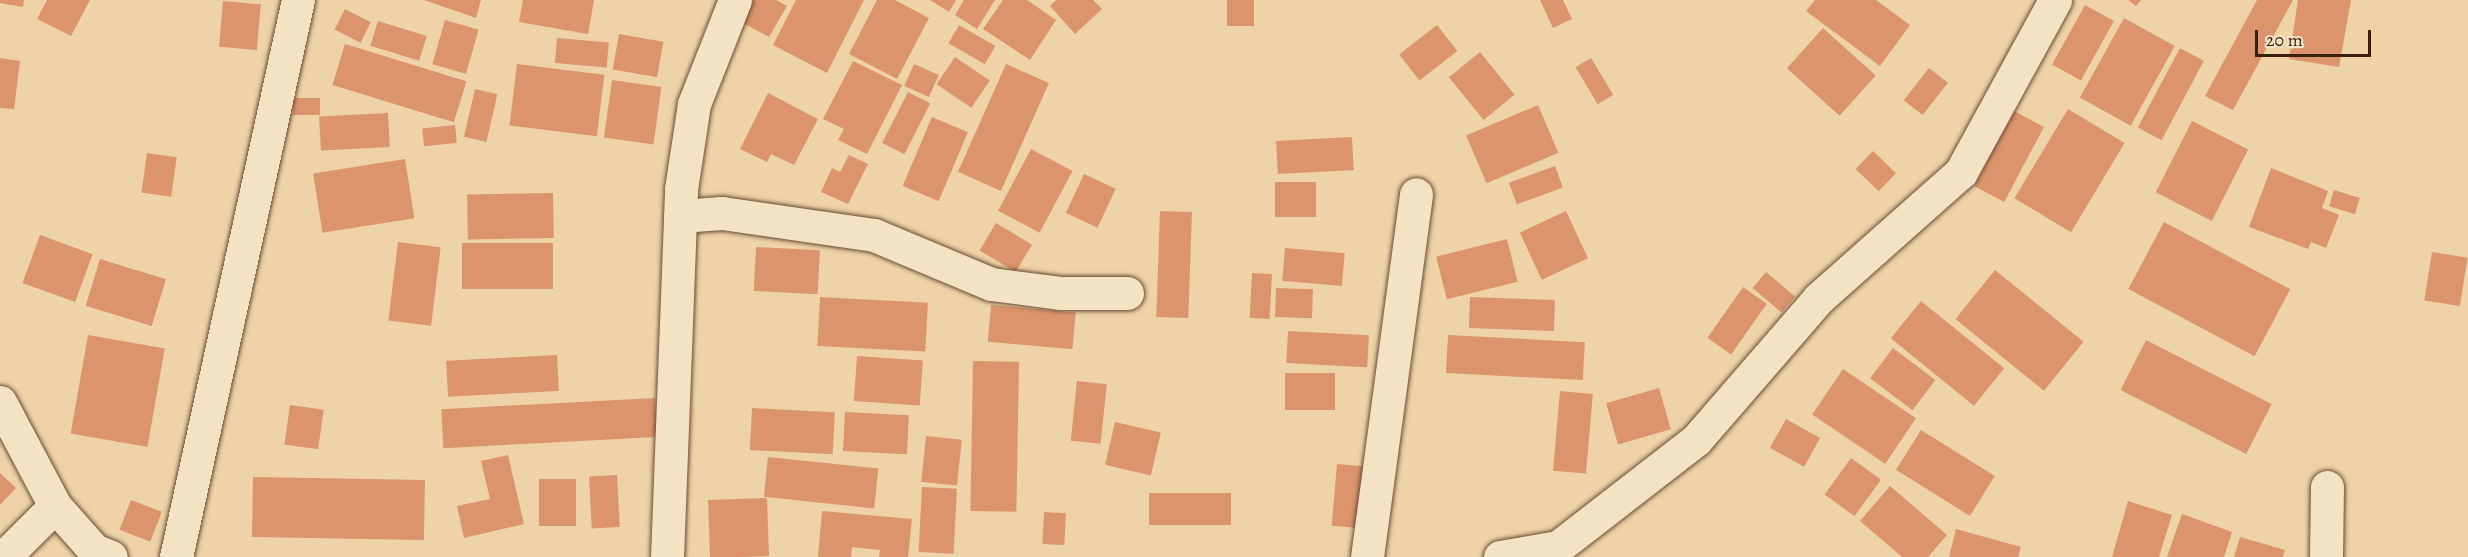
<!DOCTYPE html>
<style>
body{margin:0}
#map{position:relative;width:2468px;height:557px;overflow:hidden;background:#eed3a6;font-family:Alegreya,serif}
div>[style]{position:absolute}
.building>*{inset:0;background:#dc946d;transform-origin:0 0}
.roads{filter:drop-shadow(0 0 2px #674c35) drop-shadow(0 0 2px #674c35)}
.minor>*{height:33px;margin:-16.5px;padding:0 16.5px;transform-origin:16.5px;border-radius:16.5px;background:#f4e2c5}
span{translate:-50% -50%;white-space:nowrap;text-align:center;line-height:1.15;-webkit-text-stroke:4.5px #f4e2c5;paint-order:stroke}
.scale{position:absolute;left:2255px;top:30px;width:116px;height:27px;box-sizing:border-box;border:3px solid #3a1f0f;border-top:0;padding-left:8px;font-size:18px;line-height:21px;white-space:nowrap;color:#3a1f0f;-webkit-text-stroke:4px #f4e2c5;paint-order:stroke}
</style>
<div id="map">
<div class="building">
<i style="clip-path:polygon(0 0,24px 0,23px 7px,0 3px)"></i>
<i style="clip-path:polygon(47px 0,90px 0,71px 36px,37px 19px)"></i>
<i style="clip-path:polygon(424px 0,481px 0,476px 18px)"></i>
<i style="clip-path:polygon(523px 0,594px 0,588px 34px,519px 22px)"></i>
<i style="clip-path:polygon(753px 0,776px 0,787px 6px,769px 37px,741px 22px)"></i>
<i style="clip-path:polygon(796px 0,864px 0,827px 73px,773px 45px)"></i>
<i style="clip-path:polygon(877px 0,895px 0,929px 18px,897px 79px,849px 54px)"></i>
<i style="clip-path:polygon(930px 0,956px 0,949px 12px)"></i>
<i style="clip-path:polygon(964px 0,995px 0,977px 29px,955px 15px)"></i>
<i style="clip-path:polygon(1003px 0,1027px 0,1056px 20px,1030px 60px,983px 29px)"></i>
<i style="clip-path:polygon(1056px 0,1093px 0,1102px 9px,1075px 34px,1050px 6px)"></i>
<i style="left:1227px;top:0;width:27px;height:26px"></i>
<i style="clip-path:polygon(1540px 0,1563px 0,1572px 19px,1553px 28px)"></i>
<i style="clip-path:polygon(1815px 0,1876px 0,1910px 25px,1880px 66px,1806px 11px)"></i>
<i style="clip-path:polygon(2128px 0,2141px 0,2136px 6px)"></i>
<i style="clip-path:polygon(2257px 0,2293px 0,2233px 110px,2205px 96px)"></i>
<i style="clip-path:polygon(2298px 0,2351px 0,2339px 67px,2289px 59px)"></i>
<i style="left:223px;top:1px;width:38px;height:46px;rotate:5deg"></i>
<i style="left:2085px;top:5px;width:33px;height:68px;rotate:29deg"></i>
<i style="left:345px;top:9px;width:29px;height:23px;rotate:27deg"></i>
<i style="left:2124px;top:18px;width:58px;height:91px;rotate:29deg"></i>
<i style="left:445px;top:20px;width:35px;height:46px;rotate:16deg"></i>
<i style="left:378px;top:21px;width:51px;height:26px;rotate:17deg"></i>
<i style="left:959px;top:25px;width:42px;height:21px;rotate:30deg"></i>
<i style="left:1437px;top:25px;width:33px;height:48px;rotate:52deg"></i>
<i style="left:1823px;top:28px;width:71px;height:54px;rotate:42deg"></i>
<i style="left:619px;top:34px;width:45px;height:36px;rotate:10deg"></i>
<i style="left:557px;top:38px;width:52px;height:25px;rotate:5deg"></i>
<i style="left:345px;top:44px;width:127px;height:43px;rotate:17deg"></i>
<i style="left:2180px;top:48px;width:27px;height:90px;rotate:28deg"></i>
<i style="left:1480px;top:52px;width:55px;height:40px;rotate:51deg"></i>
<i style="left:955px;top:57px;width:42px;height:33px;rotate:34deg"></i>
<i style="clip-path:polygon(0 58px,20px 61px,14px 109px,0 108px)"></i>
<i style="left:1591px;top:58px;width:43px;height:18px;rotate:59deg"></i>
<i style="clip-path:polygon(853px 61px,902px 85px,867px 154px,838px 140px,844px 129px,823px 119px)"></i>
<i style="left:517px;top:64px;width:88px;height:62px;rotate:7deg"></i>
<i style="left:914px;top:64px;width:27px;height:24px;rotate:24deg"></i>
<i style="left:1006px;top:64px;width:47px;height:118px;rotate:24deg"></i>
<i style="left:1929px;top:68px;width:24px;height:41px;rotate:38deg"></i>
<i style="left:612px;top:80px;width:50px;height:58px;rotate:8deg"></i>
<i style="left:475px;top:89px;width:23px;height:49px;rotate:13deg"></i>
<i style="left:908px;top:92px;width:25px;height:57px;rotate:27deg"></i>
<i style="clip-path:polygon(768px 93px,818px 119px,794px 165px,771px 154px,767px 162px,740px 149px)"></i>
<i style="left:320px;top:98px;width:17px;height:27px;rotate:90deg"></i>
<i style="left:1538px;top:105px;width:52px;height:78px;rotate:67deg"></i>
<i style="left:2068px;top:109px;width:66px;height:104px;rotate:31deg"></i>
<i style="left:2014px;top:111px;width:34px;height:85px;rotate:28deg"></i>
<i style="left:388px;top:113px;width:34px;height:69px;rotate:87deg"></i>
<i style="left:932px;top:117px;width:39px;height:75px;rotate:23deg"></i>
<i style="left:2192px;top:121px;width:63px;height:80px;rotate:27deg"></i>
<i style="left:455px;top:125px;width:18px;height:33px;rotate:84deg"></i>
<i style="left:1352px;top:137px;width:33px;height:76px;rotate:87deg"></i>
<i style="left:1031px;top:149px;width:47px;height:70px;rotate:28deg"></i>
<i style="left:1873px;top:151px;width:32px;height:25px;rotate:44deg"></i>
<i style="left:147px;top:153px;width:30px;height:40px;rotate:8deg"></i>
<i style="clip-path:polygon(849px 155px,868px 164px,848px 204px,821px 192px,832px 168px,840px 172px)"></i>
<i style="left:405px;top:159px;width:60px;height:93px;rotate:81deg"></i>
<i style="left:1555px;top:166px;width:23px;height:49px;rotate:70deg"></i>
<i style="clip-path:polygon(2271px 168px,2328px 191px,2322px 208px,2339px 215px,2326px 248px,2311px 242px,2308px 249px,2249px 227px)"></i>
<i style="left:1084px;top:174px;width:35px;height:43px;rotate:25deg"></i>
<i style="left:1316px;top:182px;width:35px;height:41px;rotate:90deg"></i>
<i style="left:2334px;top:190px;width:27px;height:17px;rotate:17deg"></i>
<i style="left:553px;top:193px;width:45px;height:86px;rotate:89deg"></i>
<i style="left:1160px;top:211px;width:32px;height:106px;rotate:2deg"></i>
<i style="left:1566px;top:211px;width:52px;height:51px;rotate:65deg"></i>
<i style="left:2164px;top:222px;width:143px;height:76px;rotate:28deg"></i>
<i style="left:996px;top:223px;width:42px;height:32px;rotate:31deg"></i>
<i style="left:40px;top:235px;width:56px;height:51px;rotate:20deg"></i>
<i style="left:1507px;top:239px;width:44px;height:73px;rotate:76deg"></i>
<i style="left:398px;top:242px;width:43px;height:79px;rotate:7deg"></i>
<i style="left:553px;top:243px;width:46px;height:91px;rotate:90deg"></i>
<i style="left:756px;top:247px;width:64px;height:44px;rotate:3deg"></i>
<i style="left:1285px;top:248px;width:60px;height:33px;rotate:5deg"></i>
<i style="left:2432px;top:252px;width:36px;height:49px;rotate:9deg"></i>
<i style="left:100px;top:259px;width:69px;height:49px;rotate:17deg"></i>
<i style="left:1995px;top:270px;width:114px;height:63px;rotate:39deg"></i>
<i style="left:1766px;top:272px;width:38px;height:21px;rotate:40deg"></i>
<i style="left:1252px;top:273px;width:20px;height:45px;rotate:3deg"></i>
<i style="left:1743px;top:287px;width:29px;height:62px;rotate:35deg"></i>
<i style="left:1276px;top:288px;width:37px;height:29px;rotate:2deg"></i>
<i style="left:820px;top:297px;width:108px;height:49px;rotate:3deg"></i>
<i style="left:1470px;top:297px;width:85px;height:31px;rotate:2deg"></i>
<i style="left:1921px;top:301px;width:107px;height:48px;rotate:39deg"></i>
<i style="left:991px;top:305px;width:85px;height:37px;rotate:5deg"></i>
<i style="left:1288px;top:331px;width:81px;height:32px;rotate:3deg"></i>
<i style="left:88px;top:335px;width:78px;height:100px;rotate:10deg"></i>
<i style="left:1448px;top:335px;width:137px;height:38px;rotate:3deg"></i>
<i style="left:2146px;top:340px;width:141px;height:56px;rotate:27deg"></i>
<i style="left:1893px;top:348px;width:53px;height:38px;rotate:37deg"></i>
<i style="left:557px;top:355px;width:36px;height:111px;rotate:87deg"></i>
<i style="left:857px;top:356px;width:66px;height:45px;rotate:4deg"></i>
<i style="left:973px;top:361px;width:46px;height:150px;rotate:1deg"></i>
<i style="left:1843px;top:369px;width:88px;height:55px;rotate:34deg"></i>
<i style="left:1285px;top:373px;width:50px;height:37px"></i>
<i style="left:1077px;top:381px;width:30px;height:60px;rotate:6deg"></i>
<i style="left:1659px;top:388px;width:43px;height:55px;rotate:74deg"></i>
<i style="left:1560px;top:391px;width:33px;height:80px;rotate:5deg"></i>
<i style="left:655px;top:398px;width:39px;height:214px;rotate:87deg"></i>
<i style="left:290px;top:405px;width:34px;height:40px;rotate:8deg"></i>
<i style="left:752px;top:408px;width:83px;height:42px;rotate:3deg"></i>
<i style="left:845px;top:412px;width:64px;height:39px;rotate:3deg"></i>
<i style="left:1786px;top:419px;width:39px;height:33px;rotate:29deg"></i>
<i style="left:1115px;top:422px;width:47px;height:44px;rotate:13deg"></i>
<i style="left:1921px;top:430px;width:87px;height:47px;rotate:32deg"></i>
<i style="left:926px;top:436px;width:36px;height:46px;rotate:6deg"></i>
<i style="clip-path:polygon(508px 455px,524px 524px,464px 538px,457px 506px,490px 499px,481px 461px)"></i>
<i style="left:768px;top:457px;width:111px;height:40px;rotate:6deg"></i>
<i style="left:1851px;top:458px;width:37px;height:45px;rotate:36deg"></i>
<i style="left:1337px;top:464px;width:32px;height:62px;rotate:5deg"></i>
<i style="clip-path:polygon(0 473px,16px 488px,0 505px)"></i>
<i style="left:617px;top:475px;width:52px;height:28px;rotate:87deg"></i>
<i style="left:253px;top:477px;width:172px;height:60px;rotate:1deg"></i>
<i style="left:576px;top:479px;width:47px;height:37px;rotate:90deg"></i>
<i style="clip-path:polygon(1890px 486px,1947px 535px,1928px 557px,1902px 557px,1860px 521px)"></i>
<i style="left:922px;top:487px;width:35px;height:65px;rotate:3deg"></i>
<i style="left:1149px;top:493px;width:82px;height:32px"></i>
<i style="left:767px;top:498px;width:58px;height:59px;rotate:88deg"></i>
<i style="left:131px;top:500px;width:33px;height:32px;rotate:21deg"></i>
<i style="clip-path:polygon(2128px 501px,2172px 515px,2159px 557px,2112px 557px)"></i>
<i style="clip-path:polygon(822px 511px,912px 519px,908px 557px,879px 557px,880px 550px,852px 547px,851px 557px,818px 557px)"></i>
<i style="left:1044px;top:512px;width:22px;height:32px;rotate:3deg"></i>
<i style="clip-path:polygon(2182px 514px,2232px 532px,2224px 557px,2167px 557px)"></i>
<i style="clip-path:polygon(1956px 529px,2021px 547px,2018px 557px,1949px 557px)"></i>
<i style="clip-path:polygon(2240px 537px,2285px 550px,2283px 557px,2234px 557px)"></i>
</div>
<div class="roads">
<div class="minor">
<i style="left:680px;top:216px;width:42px;rotate:-4.1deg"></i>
<i style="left:722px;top:213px;width:154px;rotate:8.2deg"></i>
<i style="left:874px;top:235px;width:127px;rotate:22.7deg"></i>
<i style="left:991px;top:284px;width:71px;rotate:7.3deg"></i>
<i style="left:1061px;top:293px;width:66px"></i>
<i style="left:0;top:402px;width:118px;rotate:62.1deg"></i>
<i style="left:55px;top:506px;width:59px;rotate:48.4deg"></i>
<i style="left:94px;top:550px;width:18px;rotate:22deg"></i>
<i style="left:4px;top:557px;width:72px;rotate:-45deg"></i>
<i style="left:176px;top:557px;width:570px;rotate:-77.65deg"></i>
<i style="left:667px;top:557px;width:368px;rotate:-87.8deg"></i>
<i style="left:681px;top:189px;width:86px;rotate:-81.3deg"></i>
<i style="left:694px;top:104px;width:112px;rotate:-68.5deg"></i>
<i style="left:1367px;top:557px;width:366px;rotate:-82.3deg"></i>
<i style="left:1500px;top:557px;width:59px;rotate:-9.8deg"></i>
<i style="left:1558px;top:547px;width:175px;rotate:-37.8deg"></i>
<i style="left:1696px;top:440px;width:186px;rotate:-49.1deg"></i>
<i style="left:1818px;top:299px;width:191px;rotate:-41.6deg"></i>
<i style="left:1961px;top:172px;width:196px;rotate:-61.3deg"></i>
<i style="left:2326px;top:557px;width:70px;rotate:-89.2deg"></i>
</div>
</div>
<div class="scale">20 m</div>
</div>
